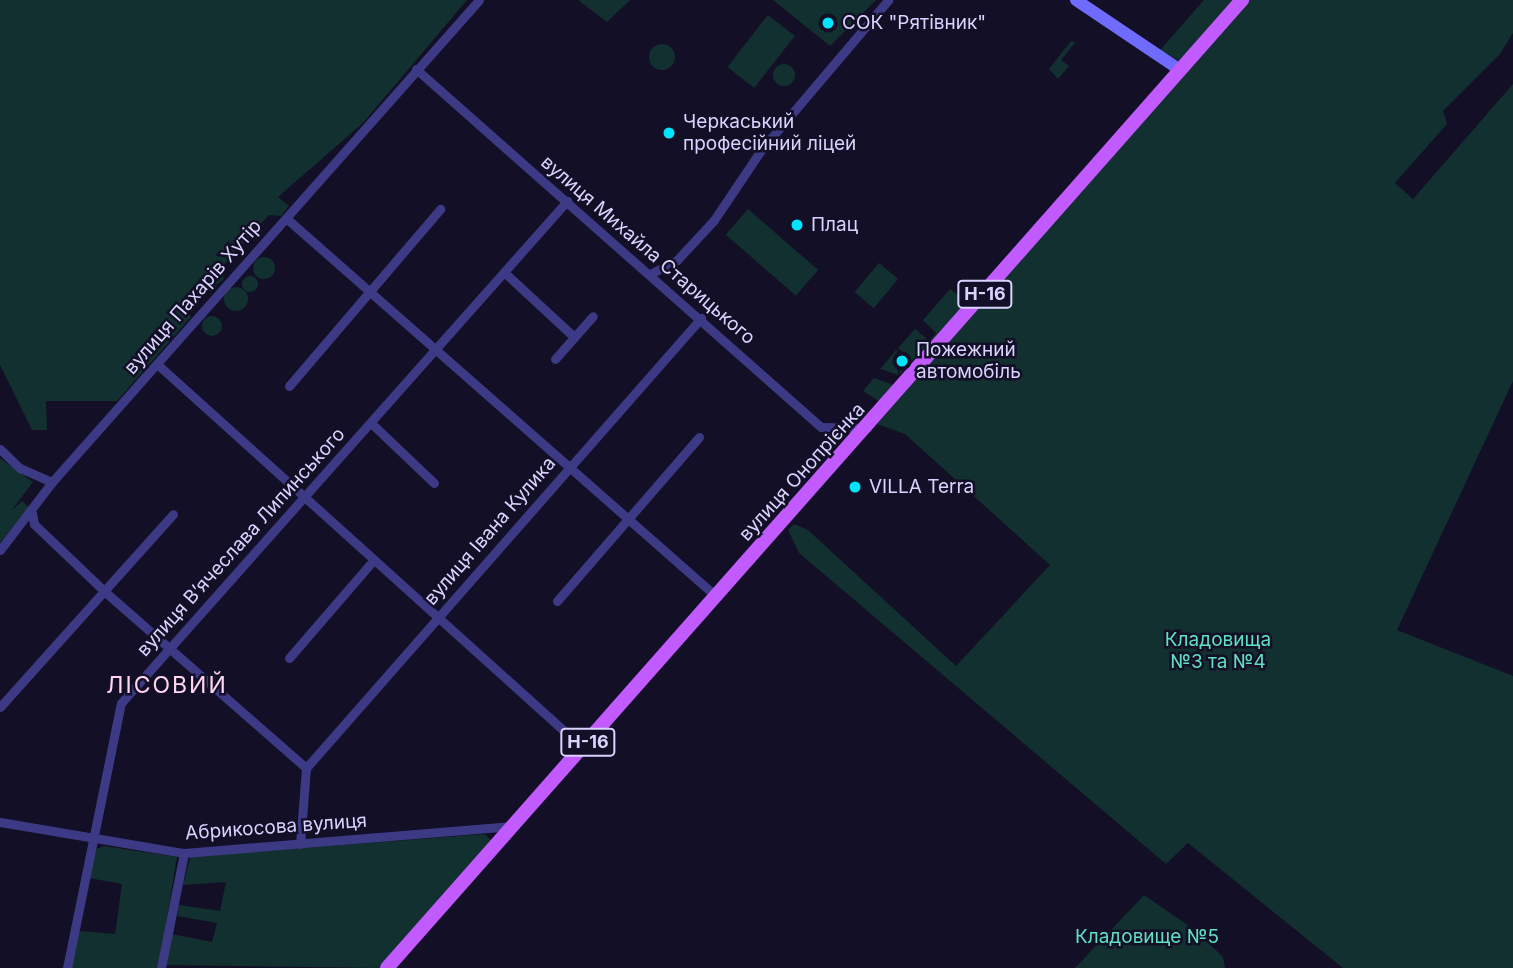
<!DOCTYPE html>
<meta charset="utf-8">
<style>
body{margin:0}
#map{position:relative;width:1513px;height:968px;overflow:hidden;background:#130f26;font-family:Inter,sans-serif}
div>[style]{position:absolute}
.green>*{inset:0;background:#12302f;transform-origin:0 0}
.round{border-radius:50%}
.street>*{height:9px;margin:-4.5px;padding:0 4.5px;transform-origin:4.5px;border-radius:4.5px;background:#3d3a85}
.secondary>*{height:12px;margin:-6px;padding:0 6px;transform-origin:6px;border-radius:6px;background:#6f6bff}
.primary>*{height:14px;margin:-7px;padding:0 7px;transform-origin:7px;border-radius:7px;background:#c25bff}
.dots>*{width:19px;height:19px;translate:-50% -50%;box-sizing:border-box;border:4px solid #130f26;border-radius:50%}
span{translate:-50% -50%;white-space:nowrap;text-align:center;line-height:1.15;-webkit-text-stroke:5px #130f26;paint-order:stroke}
.shield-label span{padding:2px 5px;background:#130f26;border:2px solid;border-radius:5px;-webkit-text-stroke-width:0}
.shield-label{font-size:18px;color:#d9d4ff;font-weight:700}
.poi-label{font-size:19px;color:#d9d4ff}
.left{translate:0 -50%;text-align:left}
.street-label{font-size:19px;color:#d9d4ff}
.park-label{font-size:19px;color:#5fe0c0}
.quarter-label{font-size:23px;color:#ffd6f0;letter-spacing:2px}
</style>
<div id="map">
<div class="green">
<i style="clip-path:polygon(0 0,467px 0,363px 123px,278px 197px,289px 206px,281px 216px,269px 215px,221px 268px,224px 279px,186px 308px,191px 317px,117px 401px,46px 401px,47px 430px,32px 430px,0 365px)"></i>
<i style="clip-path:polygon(578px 0,630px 0,607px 22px)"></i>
<i style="clip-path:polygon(773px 0,876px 0,830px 46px)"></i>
<i style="clip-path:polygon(1204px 0,1234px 0,1180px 61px,1160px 50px)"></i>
<i style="clip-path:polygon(1248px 0,1513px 0,1513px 33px,1500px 54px,1443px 111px,1447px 124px,1395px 183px,1413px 199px,1513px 84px,1513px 381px,1397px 630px,1513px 676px,1513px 968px,1343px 968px,1188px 843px,1166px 864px,799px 553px,788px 530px,794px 524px,808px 530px,956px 666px,1050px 565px,905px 434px,877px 424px)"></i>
<i style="left:768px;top:15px;width:34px;height:66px;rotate:38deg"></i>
<i style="clip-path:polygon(1071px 41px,1085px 46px,1075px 43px,1061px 60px,1069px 66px,1058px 79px,1049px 69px)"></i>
<i class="round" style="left:649px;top:44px;width:26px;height:26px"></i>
<i class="round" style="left:773px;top:64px;width:22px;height:22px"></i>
<i style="left:748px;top:209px;width:93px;height:34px;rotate:41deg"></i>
<i class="round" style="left:253px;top:257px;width:22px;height:22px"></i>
<i style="left:879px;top:263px;width:25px;height:38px;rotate:40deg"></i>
<i class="round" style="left:242px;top:276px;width:16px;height:16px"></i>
<i class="round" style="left:224px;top:287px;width:24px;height:24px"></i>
<i style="clip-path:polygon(950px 289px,967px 302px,899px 375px,904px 353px,898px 348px,915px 329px,929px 341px,936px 333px,923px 320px)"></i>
<i class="round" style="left:202px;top:316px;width:20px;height:20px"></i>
<i style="clip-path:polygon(897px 349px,898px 375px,880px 369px)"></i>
<i style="clip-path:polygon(874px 378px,894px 385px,880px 402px,863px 391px)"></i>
<i style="clip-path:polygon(0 458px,33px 482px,11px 511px,22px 501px,29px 507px,0 543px)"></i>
<i style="clip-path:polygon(485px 834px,492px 841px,381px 968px,166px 965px,172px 934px,212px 942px,217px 923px,177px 916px,179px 905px,220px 911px,226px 882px,183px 885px,190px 857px)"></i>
<i style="clip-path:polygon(104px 846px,177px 857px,159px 968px,70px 968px,79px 931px,115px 934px,122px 884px,89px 878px,95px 849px)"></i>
<i style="clip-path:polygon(1144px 895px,1195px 930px,1223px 957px,1225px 968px,1075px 968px)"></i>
</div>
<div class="street">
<i style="left:416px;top:69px;width:541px;rotate:41.48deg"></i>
<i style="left:821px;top:427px;width:46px;rotate:1.2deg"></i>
<i style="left:286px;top:218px;width:574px;rotate:41.33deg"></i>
<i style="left:505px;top:273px;width:94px;rotate:42.8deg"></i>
<i style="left:652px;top:273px;width:28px;rotate:-27deg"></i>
<i style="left:677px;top:260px;width:54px;rotate:-47.2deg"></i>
<i style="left:714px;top:220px;width:84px;rotate:-56.1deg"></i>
<i style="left:761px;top:150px;width:197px;rotate:-49.7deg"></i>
<i style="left:555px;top:359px;width:57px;rotate:-48.5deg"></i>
<i style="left:157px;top:364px;width:574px;rotate:42.03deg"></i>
<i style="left:289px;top:386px;width:233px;rotate:-49.5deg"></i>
<i style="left:371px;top:423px;width:87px;rotate:43.6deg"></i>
<i style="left:0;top:449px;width:28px;rotate:44deg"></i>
<i style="left:20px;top:468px;width:35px;rotate:24deg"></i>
<i style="left:32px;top:513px;width:11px;rotate:80deg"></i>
<i style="left:34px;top:524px;width:97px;rotate:43.7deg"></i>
<i style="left:104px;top:591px;width:269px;rotate:41.2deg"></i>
<i style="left:306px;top:768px;width:76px;rotate:94.5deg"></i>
<i style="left:0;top:550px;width:86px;rotate:-52.6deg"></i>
<i style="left:52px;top:482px;width:644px;rotate:-48.46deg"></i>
<i style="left:557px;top:601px;width:217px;rotate:-49.1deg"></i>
<i style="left:289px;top:658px;width:127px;rotate:-49.2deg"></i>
<i style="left:0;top:707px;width:259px;rotate:-48.1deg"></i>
<i style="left:306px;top:768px;width:599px;rotate:-48.72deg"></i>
<i style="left:0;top:822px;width:187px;rotate:9.6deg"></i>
<i style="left:184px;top:853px;width:330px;rotate:-4.7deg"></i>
<i style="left:67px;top:968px;width:270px;rotate:-78.5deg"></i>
<i style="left:121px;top:703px;width:672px;rotate:-48.38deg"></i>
<i style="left:161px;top:968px;width:117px;rotate:-78.7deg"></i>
</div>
<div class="secondary">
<i style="left:1076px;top:0;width:125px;rotate:33.9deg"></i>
</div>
<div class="primary">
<i style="left:387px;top:968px;width:1292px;rotate:-48.55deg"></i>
</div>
<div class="dots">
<i style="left:828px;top:23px;background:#00e5ff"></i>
<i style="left:669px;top:133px;background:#00e5ff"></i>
<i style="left:797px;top:225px;background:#00e5ff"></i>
<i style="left:902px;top:361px;background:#00e5ff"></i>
<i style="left:855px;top:487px;background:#00e5ff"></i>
</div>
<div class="shield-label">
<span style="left:985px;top:294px">Н-16</span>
<span style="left:588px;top:742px">Н-16</span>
</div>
<div class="poi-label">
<span class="left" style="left:842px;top:23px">СОК "Рятівник"</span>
<span class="left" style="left:683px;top:133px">Черкаський<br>професійний ліцей</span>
<span class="left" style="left:811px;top:225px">Плац</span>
<span class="left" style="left:916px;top:361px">Пожежний<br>автомобіль</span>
<span class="left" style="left:869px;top:487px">VILLA Terra</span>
</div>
<div class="street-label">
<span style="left:648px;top:250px;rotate:41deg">вулиця Михайла Старицького</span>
<span style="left:193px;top:297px;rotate:-49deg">вулиця Пахарів Хутір</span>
<span style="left:802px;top:472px;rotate:-48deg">вулиця Онопрієнка</span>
<span style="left:490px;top:531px;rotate:-49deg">вулиця Івана Кулика</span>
<span style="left:241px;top:542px;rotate:-48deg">вулиця Вʼячеслава Липинського</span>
<span style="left:276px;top:827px;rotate:-4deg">Абрикосова вулиця</span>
</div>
<div class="park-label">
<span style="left:1218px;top:651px">Кладовища<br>№3 та №4</span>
<span style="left:1147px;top:937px">Кладовище №5</span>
</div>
<div class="quarter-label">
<span style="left:167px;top:685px">ЛІСОВИЙ</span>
</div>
</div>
